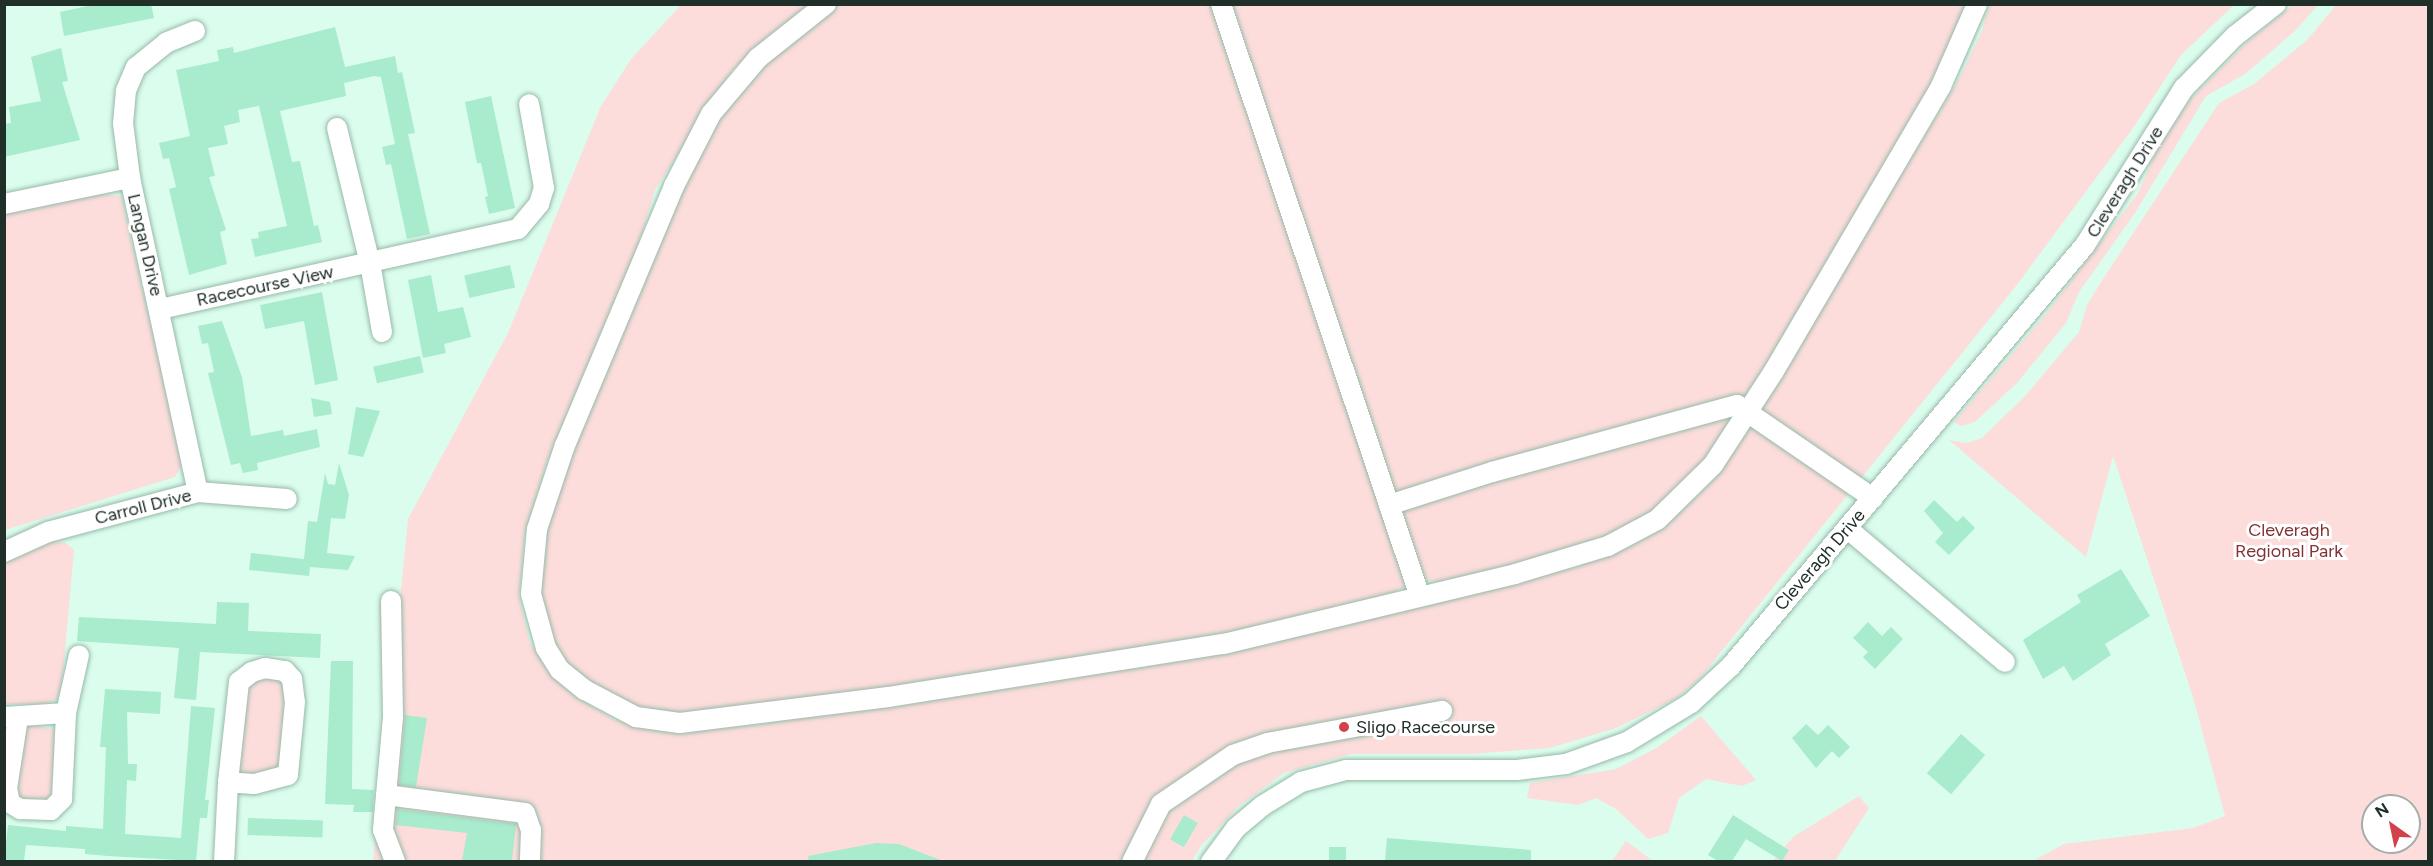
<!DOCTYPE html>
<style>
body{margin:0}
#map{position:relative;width:2433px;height:866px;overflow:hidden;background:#dbfded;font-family:Figtree,sans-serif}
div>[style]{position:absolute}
.green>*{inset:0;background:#fcdddc}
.building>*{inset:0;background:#a8ebcd;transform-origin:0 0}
.roads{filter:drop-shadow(0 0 2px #98b9a9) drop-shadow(0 0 2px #98b9a9)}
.minor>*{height:20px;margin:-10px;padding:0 10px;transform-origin:10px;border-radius:10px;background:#fff}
.dots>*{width:16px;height:16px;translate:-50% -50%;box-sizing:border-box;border:3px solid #fff;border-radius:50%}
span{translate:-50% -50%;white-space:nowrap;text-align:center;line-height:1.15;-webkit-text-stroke:6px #fff;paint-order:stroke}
.street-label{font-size:18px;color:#212f29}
.park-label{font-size:18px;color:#803235}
.poi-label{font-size:18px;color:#212f29}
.left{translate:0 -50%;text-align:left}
.frame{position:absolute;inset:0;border:6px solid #212f29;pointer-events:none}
.north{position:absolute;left:2361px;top:794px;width:60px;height:60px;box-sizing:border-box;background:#fff;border:2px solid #a6aca9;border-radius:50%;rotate:327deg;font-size:16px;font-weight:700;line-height:24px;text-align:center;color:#212f29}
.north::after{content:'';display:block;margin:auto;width:21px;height:27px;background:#d2424d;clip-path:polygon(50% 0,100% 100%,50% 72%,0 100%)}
</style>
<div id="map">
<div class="green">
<i style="clip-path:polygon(681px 5px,808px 5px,733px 69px,655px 190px,628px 280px,548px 459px,525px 533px,519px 597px,530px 643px,555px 677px,575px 696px,615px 720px,663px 732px,758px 725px,1446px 598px,1577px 567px,1631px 546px,1665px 527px,1712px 481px,1769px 397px,1897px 174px,1920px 144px,1962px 73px,1982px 31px,1989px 5px,2234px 5px,2181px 55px,2133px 128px,2016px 286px,1700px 678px,1677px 698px,1616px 728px,1550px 748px,1470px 754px,1351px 754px,1284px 773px,1239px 806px,1201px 846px,1192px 861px,373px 862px,384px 737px,379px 603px,400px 599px,408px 519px,508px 333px,601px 106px,631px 59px)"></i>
<i style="clip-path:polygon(835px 5px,1972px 5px,1939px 84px,1707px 466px,1654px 517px,1606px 543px,1444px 584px,1424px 579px,1375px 600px,1240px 636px,682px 720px,618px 703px,559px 662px,536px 591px,551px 503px,695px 155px,732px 96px,764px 60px)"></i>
<i style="clip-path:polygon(2293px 5px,2318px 5px,2295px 31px,2245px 74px,2206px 96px,2135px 213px,2079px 292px,2066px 323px,2017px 383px,1975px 422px,1961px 426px,1954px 422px,2046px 314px,2138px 193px,2156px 152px,2189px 101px,2247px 42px)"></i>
<i style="clip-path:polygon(evenodd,2336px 5px,2428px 5px,2428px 861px,2033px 861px,2064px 844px,2193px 828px,2225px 816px,2193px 697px,2113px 456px,2086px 557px,1949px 440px,1966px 443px,1982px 438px,2026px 395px,2079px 332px,2087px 305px,2101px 282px,2219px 103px,2254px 84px,2307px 40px,2336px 5px,2373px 806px,2409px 806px,2409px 842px,2373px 842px,2373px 806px)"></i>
<i style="clip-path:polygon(96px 194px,121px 196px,183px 463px,175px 477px,5px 530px,4px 213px)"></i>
<i style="clip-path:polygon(52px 541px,66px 543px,74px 550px,62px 685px,57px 699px,43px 705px,5px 704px,5px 563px)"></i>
<i style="clip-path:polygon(272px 677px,283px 684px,287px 696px,284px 768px,272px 776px,242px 774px,239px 769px,244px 687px,254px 679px)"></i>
<i style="clip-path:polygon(1701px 716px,1756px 780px,1742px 786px,1706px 779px,1679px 798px,1668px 833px,1648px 839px,1616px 809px,1596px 798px,1578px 805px,1527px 798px,1530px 783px,1616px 769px,1658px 747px)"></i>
<i style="clip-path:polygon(27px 724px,57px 730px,54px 797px,48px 803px,26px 802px,17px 797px,23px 732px)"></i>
<i style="clip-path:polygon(1859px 796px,1869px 808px,1835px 861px,1772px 862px,1793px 837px)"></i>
<i style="clip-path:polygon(1626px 841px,1653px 861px,1612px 861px)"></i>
</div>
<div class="building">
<i style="clip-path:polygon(97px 4px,151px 4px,154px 18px,64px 36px,60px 12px)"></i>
<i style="clip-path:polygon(335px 27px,345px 67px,395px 56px,398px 73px,402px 72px,415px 133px,408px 134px,430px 234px,407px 239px,391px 164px,386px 165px,382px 147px,395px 144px,381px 77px,374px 76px,344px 83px,346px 96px,280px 111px,292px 162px,300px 161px,314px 226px,318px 225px,322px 242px,255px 257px,251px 239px,259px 238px,258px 232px,287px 226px,259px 106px,238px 110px,240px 122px,224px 126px,228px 144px,208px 148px,215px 176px,209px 177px,226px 230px,220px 232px,227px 264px,189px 275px,169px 189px,176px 187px,169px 158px,163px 159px,159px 143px,190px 136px,176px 70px,219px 61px,217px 50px,233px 47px,234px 53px)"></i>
<i style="clip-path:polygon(61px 48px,68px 81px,62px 82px,80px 140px,4px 157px,4px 124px,11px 123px,9px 107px,41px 101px,31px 57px)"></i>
<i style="clip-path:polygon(491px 96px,515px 208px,489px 214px,485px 197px,488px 196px,481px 163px,477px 163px,465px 102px)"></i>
<i style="left:510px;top:265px;width:23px;height:47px;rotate:77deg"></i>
<i style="clip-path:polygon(431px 275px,438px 312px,463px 307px,471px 337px,444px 344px,446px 353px,423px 358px,408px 280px)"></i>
<i style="clip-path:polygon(322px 292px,338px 380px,315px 385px,304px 321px,265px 329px,260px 305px)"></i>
<i style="clip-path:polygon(222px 321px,242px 377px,251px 436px,283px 430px,284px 436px,317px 429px,320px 447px,257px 463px,258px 470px,243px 473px,240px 463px,231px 465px,208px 373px,214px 372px,208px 343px,202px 344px,198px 326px)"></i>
<i style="left:420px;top:356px;width:17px;height:48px;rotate:77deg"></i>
<i style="clip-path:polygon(311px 398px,330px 402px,332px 414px,314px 417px)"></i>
<i style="clip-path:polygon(356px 407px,380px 411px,363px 457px,348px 454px)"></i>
<i style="clip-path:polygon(339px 463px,349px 495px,345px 519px,331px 518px,327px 553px,355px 556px,348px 570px,310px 567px,309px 576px,249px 570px,251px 553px,304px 559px,308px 521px,317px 522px,325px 473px,328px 484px,335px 485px,334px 491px)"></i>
<i style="clip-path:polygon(1934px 500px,1957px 522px,1963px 516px,1975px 528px,1949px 555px,1935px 542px,1943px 533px,1924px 511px)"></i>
<i style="clip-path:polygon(2121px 569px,2150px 616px,2105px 644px,2111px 655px,2073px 681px,2064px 666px,2043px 679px,2023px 640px,2081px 602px,2077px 595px)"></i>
<i style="clip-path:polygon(217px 602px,249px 603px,248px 631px,321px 634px,320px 658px,200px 652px,196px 700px,174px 698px,179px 648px,77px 641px,79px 617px,216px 624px)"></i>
<i style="clip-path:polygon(1868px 622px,1882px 636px,1891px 627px,1903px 639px,1875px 669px,1863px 657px,1868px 652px,1853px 638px)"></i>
<i style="clip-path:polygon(331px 661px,353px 661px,352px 789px,374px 790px,373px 812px,353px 812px,354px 805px,325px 804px)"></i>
<i style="clip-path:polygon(105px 689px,161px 692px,160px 714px,127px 712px,128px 764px,137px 764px,136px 781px,127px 780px,125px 834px,181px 838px,191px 706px,215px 708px,205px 800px,209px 800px,207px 818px,200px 818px,196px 861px,108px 856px,85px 854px,85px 849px,26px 845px,24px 861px,4px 861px,8px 825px,66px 831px,66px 826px,103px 829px,106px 747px,100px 747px)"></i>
<i style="clip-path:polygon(405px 715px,427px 718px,416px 787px,399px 785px)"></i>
<i style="clip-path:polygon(1806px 724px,1818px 735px,1828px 725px,1850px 747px,1839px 758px,1832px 751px,1816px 768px,1792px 738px)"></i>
<i style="left:1961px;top:734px;width:32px;height:52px;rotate:41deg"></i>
<i style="clip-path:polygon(397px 809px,516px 824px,512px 861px,462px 861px,467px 833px,396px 825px)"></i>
<i style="left:1184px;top:815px;width:16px;height:28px;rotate:30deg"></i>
<i style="clip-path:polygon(1733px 815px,1789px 850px,1782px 861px,1746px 839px,1732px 861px,1718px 861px,1708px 855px)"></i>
<i style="left:248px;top:818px;width:75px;height:17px;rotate:2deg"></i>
<i style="clip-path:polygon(1387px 838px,1531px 850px,1531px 861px,1385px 861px)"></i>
<i style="clip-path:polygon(876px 843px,899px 844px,943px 861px,809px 861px,808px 856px)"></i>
<i style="left:1329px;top:847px;width:17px;height:14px"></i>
</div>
<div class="roads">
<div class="minor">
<i style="left:826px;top:4px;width:87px;rotate:141.5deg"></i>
<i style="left:758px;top:58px;width:73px;rotate:130deg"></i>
<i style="left:711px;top:114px;width:81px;rotate:117.2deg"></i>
<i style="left:674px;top:186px;width:281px;rotate:112.8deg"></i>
<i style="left:565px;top:445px;width:89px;rotate:108.4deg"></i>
<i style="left:537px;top:529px;width:65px;rotate:95.3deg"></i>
<i style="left:531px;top:594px;width:56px;rotate:74.5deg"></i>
<i style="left:546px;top:648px;width:26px;rotate:58deg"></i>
<i style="left:560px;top:670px;width:32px;rotate:39deg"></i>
<i style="left:585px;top:690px;width:58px;rotate:27.9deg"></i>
<i style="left:636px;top:717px;width:44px;rotate:7.8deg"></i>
<i style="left:680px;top:723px;width:210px;rotate:-7.1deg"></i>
<i style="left:888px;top:697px;width:340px;rotate:-9deg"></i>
<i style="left:1224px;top:644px;width:299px;rotate:-13.5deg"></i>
<i style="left:1515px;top:574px;width:97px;rotate:-16.8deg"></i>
<i style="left:1608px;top:546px;width:55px;rotate:-28deg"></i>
<i style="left:1657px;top:520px;width:78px;rotate:-44.5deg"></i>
<i style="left:1713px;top:465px;width:112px;rotate:-57deg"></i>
<i style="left:1774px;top:371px;width:330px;rotate:-59.6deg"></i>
<i style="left:1941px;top:86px;width:90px;rotate:-66.3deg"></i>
<i style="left:1221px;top:4px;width:622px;rotate:71.45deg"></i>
<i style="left:195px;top:31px;width:31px;rotate:158deg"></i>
<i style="left:166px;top:43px;width:38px;rotate:141deg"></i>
<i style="left:136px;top:67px;width:25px;rotate:113deg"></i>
<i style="left:126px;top:90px;width:33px;rotate:95deg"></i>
<i style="left:123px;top:123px;width:55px;rotate:82.7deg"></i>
<i style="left:130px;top:178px;width:321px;rotate:77.8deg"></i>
<i style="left:337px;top:128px;width:139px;rotate:76.3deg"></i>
<i style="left:370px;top:263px;width:70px;rotate:80.1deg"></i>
<i style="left:4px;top:204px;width:129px;rotate:-11.7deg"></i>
<i style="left:160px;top:309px;width:367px;rotate:-12.6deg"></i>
<i style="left:518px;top:229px;width:33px;rotate:-50deg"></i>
<i style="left:539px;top:204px;width:17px;rotate:-73deg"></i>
<i style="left:544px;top:188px;width:85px;rotate:-100.1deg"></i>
<i style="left:1389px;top:505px;width:108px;rotate:-17.8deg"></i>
<i style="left:1492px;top:472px;width:254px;rotate:-15.3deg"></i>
<i style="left:1737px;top:405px;width:165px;rotate:34.4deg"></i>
<i style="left:1847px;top:528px;width:207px;rotate:40.3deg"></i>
<i style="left:4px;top:552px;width:48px;rotate:-24.4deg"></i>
<i style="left:48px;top:532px;width:155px;rotate:-14.9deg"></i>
<i style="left:198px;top:492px;width:89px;rotate:4.5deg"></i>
<i style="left:391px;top:601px;width:116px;rotate:89deg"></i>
<i style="left:393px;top:717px;width:113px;rotate:95.1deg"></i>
<i style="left:383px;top:830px;width:34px;rotate:69deg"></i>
<i style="left:4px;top:717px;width:62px;rotate:-3.7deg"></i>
<i style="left:18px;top:718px;width:71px;rotate:98.9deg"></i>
<i style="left:7px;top:788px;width:15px;rotate:79deg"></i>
<i style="left:10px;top:803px;width:12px;rotate:31deg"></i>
<i style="left:20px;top:809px;width:31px;rotate:2deg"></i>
<i style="left:51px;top:810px;width:16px;rotate:-45deg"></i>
<i style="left:62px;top:799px;width:86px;rotate:-87.3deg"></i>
<i style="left:66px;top:713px;width:59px;rotate:-77.4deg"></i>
<i style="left:386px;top:795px;width:140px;rotate:7.4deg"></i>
<i style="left:525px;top:813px;width:18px;rotate:71deg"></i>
<i style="left:531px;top:830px;width:32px;rotate:92deg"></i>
<i style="left:224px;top:862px;width:80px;rotate:-87.1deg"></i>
<i style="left:228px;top:782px;width:101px;rotate:-83.7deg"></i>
<i style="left:239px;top:682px;width:16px;rotate:-38deg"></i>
<i style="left:252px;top:672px;width:14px;rotate:-17deg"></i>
<i style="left:265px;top:668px;width:20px;rotate:9deg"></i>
<i style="left:285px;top:671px;width:11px;rotate:49deg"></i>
<i style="left:292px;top:679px;width:23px;rotate:83deg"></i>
<i style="left:295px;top:702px;width:73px;rotate:95.5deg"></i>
<i style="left:288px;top:775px;width:35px;rotate:165deg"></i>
<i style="left:254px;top:784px;width:26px;rotate:-176deg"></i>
<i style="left:1132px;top:862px;width:65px;rotate:-63.4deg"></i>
<i style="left:1161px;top:804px;width:87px;rotate:-34.2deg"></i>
<i style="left:1233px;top:755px;width:36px;rotate:-19deg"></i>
<i style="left:1267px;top:743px;width:178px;rotate:-10.4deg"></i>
<i style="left:1211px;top:862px;width:42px;rotate:-53.7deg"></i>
<i style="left:1236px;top:828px;width:34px;rotate:-40deg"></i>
<i style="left:1262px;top:806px;width:46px;rotate:-31.6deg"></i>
<i style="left:1301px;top:782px;width:47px;rotate:-14.9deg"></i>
<i style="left:1346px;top:770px;width:171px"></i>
<i style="left:1517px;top:770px;width:49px;rotate:-7deg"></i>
<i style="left:1566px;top:764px;width:65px;rotate:-19.8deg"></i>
<i style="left:1627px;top:742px;width:75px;rotate:-31.4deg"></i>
<i style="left:1691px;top:703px;width:54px;rotate:-42.8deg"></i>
<i style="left:1731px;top:666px;width:550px;rotate:-49.94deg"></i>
<i style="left:2085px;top:245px;width:186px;rotate:-57.8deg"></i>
<i style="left:2184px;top:88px;width:73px;rotate:-45.6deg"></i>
<i style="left:2235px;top:36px;width:52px;rotate:-38deg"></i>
</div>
</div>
<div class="dots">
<i style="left:1344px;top:727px;background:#d2424d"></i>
</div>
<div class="street-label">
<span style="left:2125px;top:182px;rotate:-58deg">Cleveragh Drive</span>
<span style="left:145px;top:245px;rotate:77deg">Langan Drive</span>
<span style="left:265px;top:286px;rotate:-12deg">Racecourse View</span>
<span style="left:143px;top:507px;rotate:-14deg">Carroll Drive</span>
<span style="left:1820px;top:560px;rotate:-49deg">Cleveragh Drive</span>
</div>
<div class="park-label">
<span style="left:2289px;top:541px">Cleveragh<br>Regional Park</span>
</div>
<div class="poi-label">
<span class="left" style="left:1356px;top:727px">Sligo Racecourse</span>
</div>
<div class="frame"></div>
<div class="north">N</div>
</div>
